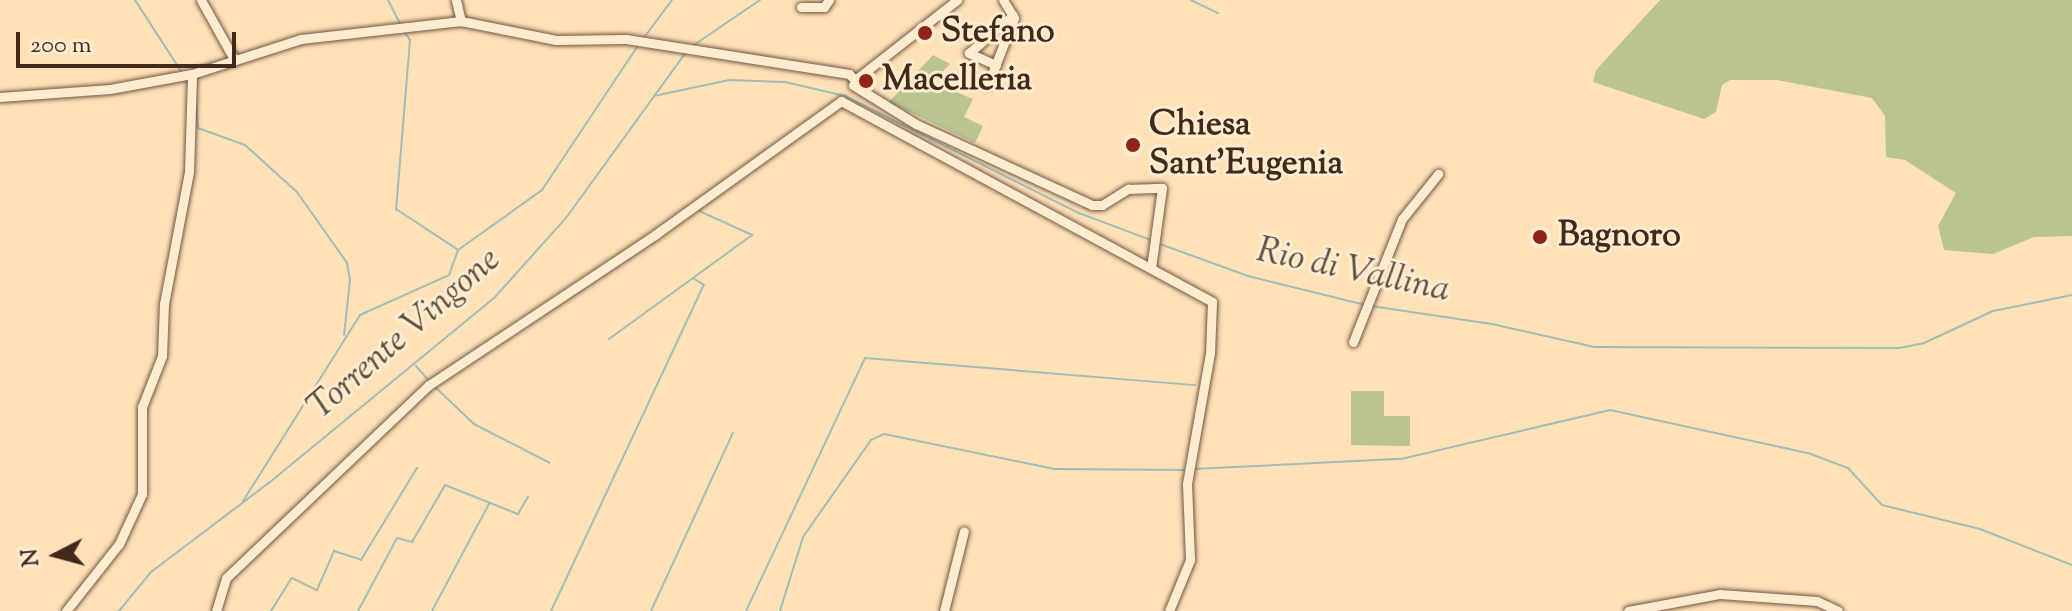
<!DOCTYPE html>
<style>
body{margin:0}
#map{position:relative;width:2072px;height:611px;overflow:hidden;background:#fee1b7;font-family:"Sorts Mill Goudy",serif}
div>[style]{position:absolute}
.green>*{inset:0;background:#bac493}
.stream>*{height:2px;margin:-1px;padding:0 1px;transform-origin:1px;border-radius:1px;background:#a1bcb5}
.roads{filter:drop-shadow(0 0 2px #715743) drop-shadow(0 0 2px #715743)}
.minor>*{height:9px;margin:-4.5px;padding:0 4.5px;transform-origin:4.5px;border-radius:4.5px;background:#feecd0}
.dots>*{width:22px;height:22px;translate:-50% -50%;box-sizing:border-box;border:4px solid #feecd0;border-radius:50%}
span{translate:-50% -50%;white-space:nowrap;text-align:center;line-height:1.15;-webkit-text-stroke:6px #feecd0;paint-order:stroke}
.poi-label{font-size:34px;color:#42291c;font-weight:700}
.left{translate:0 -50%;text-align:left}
.water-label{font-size:36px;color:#5a4e42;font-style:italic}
.north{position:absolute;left:16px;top:515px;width:80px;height:80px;-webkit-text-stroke:6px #feecd0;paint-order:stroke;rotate:264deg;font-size:22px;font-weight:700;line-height:32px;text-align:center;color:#42291c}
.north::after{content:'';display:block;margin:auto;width:28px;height:36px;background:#42291c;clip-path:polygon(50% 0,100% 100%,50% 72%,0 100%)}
.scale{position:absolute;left:16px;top:32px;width:220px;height:36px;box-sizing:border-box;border:4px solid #42291c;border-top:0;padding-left:10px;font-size:24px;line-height:28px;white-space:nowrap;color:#42291c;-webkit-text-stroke:6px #feecd0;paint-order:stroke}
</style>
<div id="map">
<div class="green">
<i style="clip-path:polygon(1660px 0,2072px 0,2072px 236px,2034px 237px,1993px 254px,1944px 250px,1938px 226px,1956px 193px,1905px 160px,1886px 157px,1885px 116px,1872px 98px,1777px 80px,1730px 80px,1722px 85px,1716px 112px,1704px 119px,1593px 82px,1596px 70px)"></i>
<i style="clip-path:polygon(933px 55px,950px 64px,932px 82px,973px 99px,964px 117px,983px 126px,975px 143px,889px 102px)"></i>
<i style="clip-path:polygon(1351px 391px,1384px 391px,1384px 416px,1410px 416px,1410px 446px,1351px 445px)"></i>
</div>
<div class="stream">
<i style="left:135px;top:0;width:85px;rotate:57.1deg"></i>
<i style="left:388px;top:0;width:28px;rotate:63deg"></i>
<i style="left:1191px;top:0;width:30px;rotate:26deg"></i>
<i style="left:404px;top:31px;width:11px;rotate:56deg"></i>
<i style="left:410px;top:40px;width:170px;rotate:94.7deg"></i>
<i style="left:396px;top:209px;width:73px;rotate:33.3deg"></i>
<i style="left:643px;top:39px;width:49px;rotate:-53.4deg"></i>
<i style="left:694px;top:45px;width:80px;rotate:-34.3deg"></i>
<i style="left:195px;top:87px;width:41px;rotate:85.8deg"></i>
<i style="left:198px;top:128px;width:50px;rotate:19.9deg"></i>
<i style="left:245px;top:145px;width:70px;rotate:42.1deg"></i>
<i style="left:297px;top:192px;width:87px;rotate:54.8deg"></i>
<i style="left:347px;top:263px;width:17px;rotate:80deg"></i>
<i style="left:350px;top:280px;width:55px;rotate:96.2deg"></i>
<i style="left:654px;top:96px;width:77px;rotate:-12deg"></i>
<i style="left:729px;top:80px;width:56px;rotate:2deg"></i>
<i style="left:785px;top:82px;width:62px;rotate:13.1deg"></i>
<i style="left:845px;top:96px;width:262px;rotate:26.6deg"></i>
<i style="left:1079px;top:213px;width:77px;rotate:20.6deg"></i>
<i style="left:1157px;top:243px;width:97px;rotate:19.9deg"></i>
<i style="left:1248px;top:276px;width:121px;rotate:13.9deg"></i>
<i style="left:1371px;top:306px;width:122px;rotate:8.5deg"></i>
<i style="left:1492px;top:324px;width:105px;rotate:12.7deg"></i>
<i style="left:1594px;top:347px;width:305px;rotate:0.2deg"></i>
<i style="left:1899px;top:348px;width:25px;rotate:-11deg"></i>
<i style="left:1924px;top:343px;width:76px;rotate:-24.9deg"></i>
<i style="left:1993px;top:311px;width:81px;rotate:-11.4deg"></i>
<i style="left:609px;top:339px;width:177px;rotate:-36deg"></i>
<i style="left:752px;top:235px;width:60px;rotate:-155.6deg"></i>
<i style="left:416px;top:366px;width:18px;rotate:49deg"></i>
<i style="left:435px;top:387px;width:54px;rotate:43.5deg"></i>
<i style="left:474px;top:424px;width:85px;rotate:27.2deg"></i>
<i style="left:1193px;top:469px;width:208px;rotate:-2.8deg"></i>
<i style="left:1401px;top:459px;width:215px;rotate:-13.2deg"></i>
<i style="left:1610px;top:410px;width:203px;rotate:12.3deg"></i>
<i style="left:1808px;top:453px;width:43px;rotate:20.6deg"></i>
<i style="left:1848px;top:468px;width:50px;rotate:47.4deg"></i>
<i style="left:1882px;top:505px;width:101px;rotate:13.8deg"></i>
<i style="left:1980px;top:529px;width:99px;rotate:21.4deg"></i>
<i style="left:243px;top:501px;width:220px;rotate:-57.8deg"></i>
<i style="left:360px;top:315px;width:98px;rotate:-24.2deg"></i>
<i style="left:449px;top:275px;width:27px;rotate:-70deg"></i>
<i style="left:458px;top:250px;width:103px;rotate:-35.5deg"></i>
<i style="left:542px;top:190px;width:175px;rotate:-56.4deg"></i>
<i style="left:119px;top:611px;width:50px;rotate:-50.6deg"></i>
<i style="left:151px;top:572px;width:149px;rotate:-37.1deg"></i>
<i style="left:270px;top:482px;width:291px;rotate:-39.4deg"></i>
<i style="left:495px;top:297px;width:106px;rotate:-48.1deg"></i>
<i style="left:566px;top:218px;width:205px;rotate:-54.1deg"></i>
<i style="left:271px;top:611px;width:39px;rotate:-58deg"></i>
<i style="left:292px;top:578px;width:28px;rotate:26deg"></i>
<i style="left:317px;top:590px;width:43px;rotate:-66.4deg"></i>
<i style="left:334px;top:551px;width:28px;rotate:18deg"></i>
<i style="left:361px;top:560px;width:108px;rotate:-58.7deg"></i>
<i style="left:358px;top:611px;width:83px;rotate:-61.9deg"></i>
<i style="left:397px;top:538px;width:16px;rotate:15deg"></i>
<i style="left:412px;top:542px;width:66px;rotate:-59.9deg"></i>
<i style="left:445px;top:485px;width:79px;rotate:21.7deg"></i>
<i style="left:518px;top:514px;width:20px;rotate:-60deg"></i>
<i style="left:432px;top:611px;width:121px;rotate:-62deg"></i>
<i style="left:551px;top:611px;width:360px;rotate:-64.9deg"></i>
<i style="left:704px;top:285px;width:13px;rotate:-148deg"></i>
<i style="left:651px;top:611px;width:196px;rotate:-65.3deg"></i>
<i style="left:746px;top:611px;width:280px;rotate:-64.8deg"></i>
<i style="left:865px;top:358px;width:331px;rotate:4.7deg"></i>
<i style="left:780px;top:611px;width:77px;rotate:-72.7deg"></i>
<i style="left:803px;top:537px;width:118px;rotate:-55deg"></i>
<i style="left:871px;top:440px;width:14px;rotate:-25deg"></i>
<i style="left:884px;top:434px;width:174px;rotate:11.6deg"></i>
<i style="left:1054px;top:469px;width:132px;rotate:0.4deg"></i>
</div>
<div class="roads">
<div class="minor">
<i style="left:201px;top:0;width:68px;rotate:60.8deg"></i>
<i style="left:456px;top:0;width:22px;rotate:77deg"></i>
<i style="left:801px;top:7px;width:23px"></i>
<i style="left:824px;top:7px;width:9px;rotate:-54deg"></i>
<i style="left:996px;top:65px;width:30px;rotate:-156deg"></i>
<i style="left:969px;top:53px;width:58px;rotate:-40.8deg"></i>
<i style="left:988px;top:84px;width:71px;rotate:-68.5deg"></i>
<i style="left:1014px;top:18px;width:21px;rotate:-121deg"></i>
<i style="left:853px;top:85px;width:74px;rotate:31.8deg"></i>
<i style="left:916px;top:124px;width:194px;rotate:24.7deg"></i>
<i style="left:1092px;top:205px;width:10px"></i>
<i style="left:1102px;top:205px;width:31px;rotate:-32deg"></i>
<i style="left:1128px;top:189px;width:34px;rotate:-2deg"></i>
<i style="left:1162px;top:188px;width:81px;rotate:97.8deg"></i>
<i style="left:0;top:97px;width:110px;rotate:-4.2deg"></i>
<i style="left:110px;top:89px;width:83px;rotate:-10.4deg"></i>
<i style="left:192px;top:74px;width:114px;rotate:-17.8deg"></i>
<i style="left:301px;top:39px;width:161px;rotate:-6.4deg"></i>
<i style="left:461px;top:21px;width:97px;rotate:11.3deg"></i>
<i style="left:556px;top:40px;width:70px;rotate:-0.8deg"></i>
<i style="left:626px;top:39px;width:226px;rotate:8.9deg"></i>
<i style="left:849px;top:74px;width:8px;rotate:45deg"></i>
<i style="left:855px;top:80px;width:130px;rotate:-38.1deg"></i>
<i style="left:841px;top:101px;width:422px;rotate:28.4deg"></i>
<i style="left:1212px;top:302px;width:51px;rotate:92.2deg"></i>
<i style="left:1210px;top:353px;width:133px;rotate:100deg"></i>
<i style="left:1187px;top:484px;width:76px;rotate:87.7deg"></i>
<i style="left:1190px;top:560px;width:55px;rotate:112.4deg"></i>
<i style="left:1353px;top:342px;width:132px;rotate:-68.3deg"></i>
<i style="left:1402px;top:219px;width:58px;rotate:-51.3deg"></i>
<i style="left:66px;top:611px;width:85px;rotate:-51.7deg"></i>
<i style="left:119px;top:544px;width:55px;rotate:-65.3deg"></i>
<i style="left:142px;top:494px;width:87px;rotate:-90deg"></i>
<i style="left:142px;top:407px;width:55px;rotate:-68.6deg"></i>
<i style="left:162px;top:356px;width:52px;rotate:-87.8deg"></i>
<i style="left:164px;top:304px;width:134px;rotate:-79.3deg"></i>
<i style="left:189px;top:172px;width:98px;rotate:-88.2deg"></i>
<i style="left:216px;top:611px;width:34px;rotate:-73deg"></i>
<i style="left:226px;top:578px;width:280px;rotate:-43.6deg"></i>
<i style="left:429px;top:385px;width:273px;rotate:-33.6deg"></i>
<i style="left:656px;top:234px;width:228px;rotate:-35.7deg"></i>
<i style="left:944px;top:611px;width:82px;rotate:-76deg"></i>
<i style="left:1628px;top:611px;width:94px;rotate:-10.5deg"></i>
<i style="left:1720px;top:594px;width:97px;rotate:4.1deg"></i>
<i style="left:1817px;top:601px;width:23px;rotate:25deg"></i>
</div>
</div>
<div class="dots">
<i style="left:925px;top:33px;background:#8f2418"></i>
<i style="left:866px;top:81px;background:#8f2418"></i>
<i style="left:1133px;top:145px;background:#8f2418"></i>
<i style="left:1540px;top:237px;background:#8f2418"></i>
</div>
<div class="poi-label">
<span class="left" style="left:941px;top:33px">Stefano</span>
<span class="left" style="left:882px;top:81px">Macelleria</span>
<span class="left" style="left:1149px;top:145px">Chiesa<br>Sant'Eugenia</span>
<span class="left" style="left:1558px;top:237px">Bagnoro</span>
</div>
<div class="water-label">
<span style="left:1353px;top:272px;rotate:12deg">Rio di Vallina</span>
<span style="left:405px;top:335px;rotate:-41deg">Torrente Vingone</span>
</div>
<div class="north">N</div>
<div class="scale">200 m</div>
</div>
